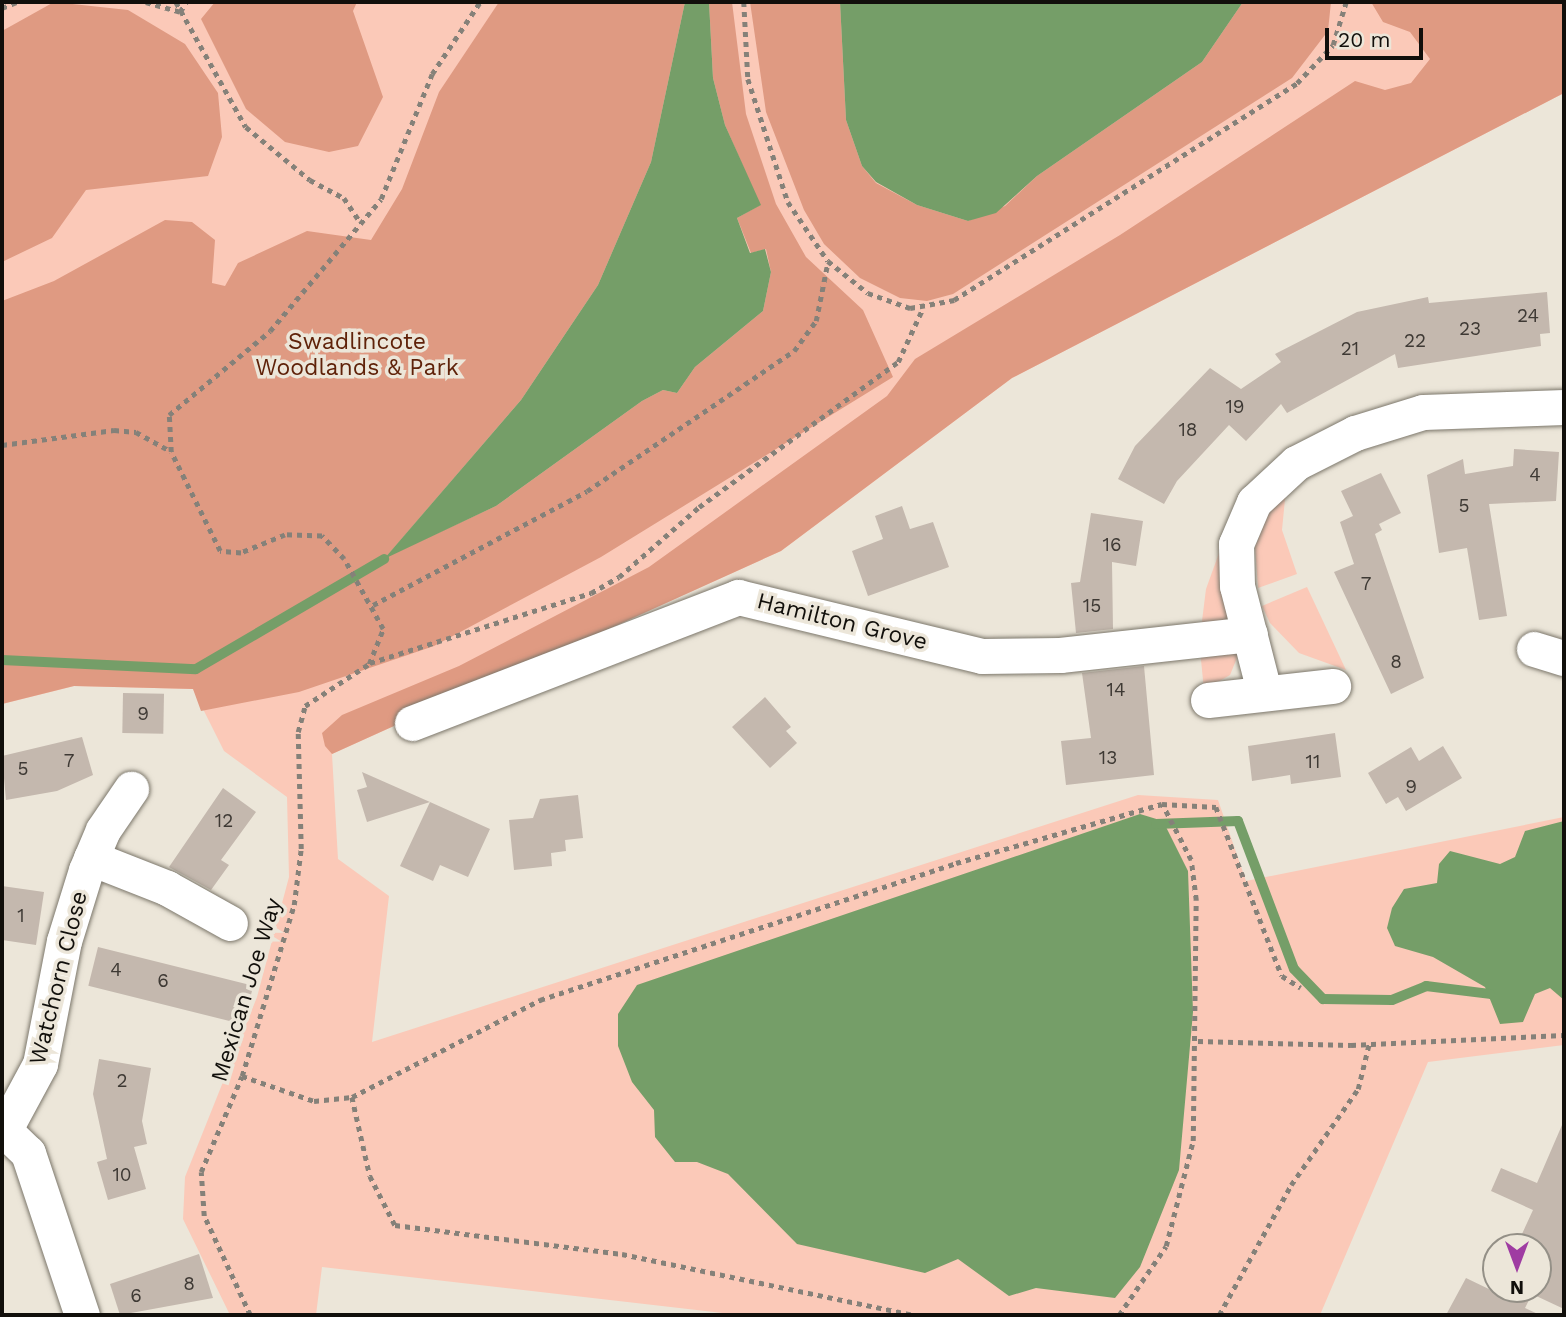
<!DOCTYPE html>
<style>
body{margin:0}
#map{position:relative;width:1566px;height:1317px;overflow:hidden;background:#ece6d9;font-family:"Work Sans",sans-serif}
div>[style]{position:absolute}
.green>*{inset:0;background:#fbc9b8}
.forest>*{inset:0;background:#df9a82}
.water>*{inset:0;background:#759e68}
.stream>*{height:10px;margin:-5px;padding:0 5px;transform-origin:5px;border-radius:5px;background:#759e68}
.building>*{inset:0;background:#c4b8ae;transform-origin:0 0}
.path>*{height:4.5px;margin-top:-2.25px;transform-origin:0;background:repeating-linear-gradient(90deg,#858179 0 5px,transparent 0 10px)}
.roads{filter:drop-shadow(0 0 2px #7c776b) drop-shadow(0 0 2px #7c776b)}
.minor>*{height:35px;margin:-17.5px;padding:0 17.5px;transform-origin:17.5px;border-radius:17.5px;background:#fff}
span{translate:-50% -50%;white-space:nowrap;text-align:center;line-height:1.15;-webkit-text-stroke:7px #ece6d9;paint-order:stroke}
.number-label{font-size:19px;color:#3e3934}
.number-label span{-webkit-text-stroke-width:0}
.park-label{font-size:23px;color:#5f2209}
.street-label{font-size:23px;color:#110f0b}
.frame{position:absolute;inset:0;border:4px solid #110f0b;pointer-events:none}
.north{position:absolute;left:1482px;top:1233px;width:70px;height:70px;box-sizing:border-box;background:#ece6d9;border:2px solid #949087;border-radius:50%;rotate:180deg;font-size:19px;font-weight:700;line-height:28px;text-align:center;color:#110f0b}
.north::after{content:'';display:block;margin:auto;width:24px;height:32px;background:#9f3ca2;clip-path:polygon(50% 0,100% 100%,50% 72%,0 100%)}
.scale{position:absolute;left:1325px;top:28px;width:98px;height:32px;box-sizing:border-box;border:4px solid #110f0b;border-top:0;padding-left:9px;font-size:21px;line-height:24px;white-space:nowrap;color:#110f0b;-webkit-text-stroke:5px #ece6d9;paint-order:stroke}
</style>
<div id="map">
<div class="green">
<i style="clip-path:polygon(2px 2px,1564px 2px,1564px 93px,1012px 378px,781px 551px,332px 754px,338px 859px,389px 896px,372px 1042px,1138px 795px,1218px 800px,1246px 881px,1564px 817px,1564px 1045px,1428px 1062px,1320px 1315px,740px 1315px,322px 1267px,316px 1315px,230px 1315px,183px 1219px,185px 1177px,257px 997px,289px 877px,287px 797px,224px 751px,193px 689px,74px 686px,2px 704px)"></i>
<i style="clip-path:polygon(1286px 489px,1282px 530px,1297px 574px,1258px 588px,1255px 547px,1270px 509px)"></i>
<i style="clip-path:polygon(1219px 553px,1237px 617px,1201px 629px,1206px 589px)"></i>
<i style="clip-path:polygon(1307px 587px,1346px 670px,1299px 653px,1270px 623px,1262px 606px)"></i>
<i style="clip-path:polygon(1241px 648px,1230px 675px,1204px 690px,1200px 650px)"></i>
</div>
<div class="forest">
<i style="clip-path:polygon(54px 2px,128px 10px,185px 44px,218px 93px,222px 137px,208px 176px,86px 190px,52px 238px,2px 262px,2px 31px)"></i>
<i style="clip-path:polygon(215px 2px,357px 2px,353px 11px,383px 97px,358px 146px,329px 152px,285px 142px,246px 109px,201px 19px)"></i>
<i style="clip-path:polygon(499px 2px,685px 2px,651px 162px,598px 285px,521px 400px,386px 557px,496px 506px,642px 401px,663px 390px,677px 393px,695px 367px,763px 311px,771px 272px,766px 249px,751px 253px,737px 218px,760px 205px,725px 125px,713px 78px,709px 2px,732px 2px,746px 114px,776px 204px,806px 257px,863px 310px,893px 377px,601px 557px,434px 646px,299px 692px,201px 711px,193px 689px,74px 686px,2px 704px,2px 301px,54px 281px,165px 220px,192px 222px,215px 240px,212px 283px,225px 286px,238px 263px,307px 231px,371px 240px,402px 189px,439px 92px)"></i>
<i style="clip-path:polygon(750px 2px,840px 2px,846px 120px,862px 166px,876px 183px,917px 205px,968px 221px,1005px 206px,1037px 176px,1202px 62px,1243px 2px,1331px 2px,1328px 31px,1292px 78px,953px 294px,927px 301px,900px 298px,860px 278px,824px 244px,804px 210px,766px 112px)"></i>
<i style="clip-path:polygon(1371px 2px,1564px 2px,1564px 93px,1012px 378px,781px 551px,332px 754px,325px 746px,322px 733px,342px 715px,459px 666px,649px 567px,887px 396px,915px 359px,1120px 235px,1355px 81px,1385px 90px,1411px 83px,1430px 59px,1410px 32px,1383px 22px)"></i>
</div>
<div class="water">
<i style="clip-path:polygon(685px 2px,709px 2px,713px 78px,725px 125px,761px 205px,737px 218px,750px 253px,765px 249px,771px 272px,763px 311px,695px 367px,677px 393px,663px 390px,642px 401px,496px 506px,384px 559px,521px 400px,598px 285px,651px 162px)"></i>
<i style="clip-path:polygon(840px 2px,1243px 2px,1202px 62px,1037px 176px,996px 213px,968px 221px,917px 205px,876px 182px,862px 166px,846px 120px)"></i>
<i style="clip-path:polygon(1140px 814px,1163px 821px,1188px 871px,1193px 1012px,1179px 1170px,1140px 1267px,1115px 1298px,1036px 1288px,1009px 1296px,958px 1259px,925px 1273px,797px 1244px,728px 1174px,697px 1162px,675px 1162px,655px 1137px,654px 1110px,632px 1082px,618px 1046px,618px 1014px,637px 985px)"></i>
<i style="clip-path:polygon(1564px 821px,1564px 1000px,1550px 988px,1535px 994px,1523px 1022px,1500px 1024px,1485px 987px,1433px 957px,1395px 946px,1387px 928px,1392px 908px,1404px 889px,1437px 883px,1439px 864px,1450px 851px,1500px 864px,1515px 857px,1525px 831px)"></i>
</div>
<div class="stream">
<i style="left:2px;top:660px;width:194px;rotate:2.7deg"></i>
<i style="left:196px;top:669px;width:218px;rotate:-30.3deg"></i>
<i style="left:1156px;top:824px;width:82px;rotate:-2.1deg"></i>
<i style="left:1238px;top:821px;width:158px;rotate:69.3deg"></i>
<i style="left:1294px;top:969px;width:42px;rotate:46deg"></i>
<i style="left:1323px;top:999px;width:69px;rotate:0.8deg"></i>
<i style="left:1392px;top:1000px;width:37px;rotate:-22deg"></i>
<i style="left:1426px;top:986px;width:64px;rotate:7.1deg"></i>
</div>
<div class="building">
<i style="clip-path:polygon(1547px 292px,1550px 333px,1540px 334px,1541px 346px,1398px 368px,1395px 354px,1287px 413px,1281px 404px,1246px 441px,1229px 425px,1177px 481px,1164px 504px,1118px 479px,1135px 446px,1210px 368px,1241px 389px,1281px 362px,1275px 354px,1357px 312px,1428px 297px,1429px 303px)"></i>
<i style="clip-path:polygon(1514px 449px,1559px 452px,1556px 501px,1489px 504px,1507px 616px,1479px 620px,1467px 548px,1439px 553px,1427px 475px,1463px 459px,1465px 474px,1513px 466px)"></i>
<i style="clip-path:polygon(1381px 473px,1401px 513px,1379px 524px,1382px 530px,1375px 534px,1424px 678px,1391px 694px,1334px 572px,1354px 564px,1340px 522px,1353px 516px,1341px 491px)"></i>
<i style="clip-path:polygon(902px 506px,910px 529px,933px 522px,949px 567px,868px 596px,852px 551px,883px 539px,875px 516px)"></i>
<i style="clip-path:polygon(1091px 513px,1143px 521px,1136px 566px,1112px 562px,1113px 629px,1076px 633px,1071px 583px,1080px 582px)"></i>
<i style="clip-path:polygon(1144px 666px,1154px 775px,1066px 785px,1061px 741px,1091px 738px,1082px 673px)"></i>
<i style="left:123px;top:693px;width:41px;height:40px;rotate:1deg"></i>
<i style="clip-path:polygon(765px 697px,791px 727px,786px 731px,797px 743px,770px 768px,732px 727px)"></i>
<i style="clip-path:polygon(1335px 733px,1341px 777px,1291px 784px,1290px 775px,1252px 781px,1248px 746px)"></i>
<i style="clip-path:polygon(82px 737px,93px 775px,57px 791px,6px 800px,2px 756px)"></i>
<i style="clip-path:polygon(1443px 746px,1462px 778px,1406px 811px,1398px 797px,1386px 804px,1368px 773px,1411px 747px,1419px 761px)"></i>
<i style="clip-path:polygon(362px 772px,430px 802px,367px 822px,357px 790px,367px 787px)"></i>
<i style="clip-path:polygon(223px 788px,256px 812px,221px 860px,229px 865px,211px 890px,169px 867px)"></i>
<i style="clip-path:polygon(578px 795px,583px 838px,565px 840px,566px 851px,551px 853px,552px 866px,514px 870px,509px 820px,533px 818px,540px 799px)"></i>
<i style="clip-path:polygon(430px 802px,490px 829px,468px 877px,440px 865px,433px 881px,400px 866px)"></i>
<i style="clip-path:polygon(2px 886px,44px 892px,36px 945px,2px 940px)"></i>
<i style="left:98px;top:947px;width:160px;height:40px;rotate:14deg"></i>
<i style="clip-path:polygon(99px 1059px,151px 1068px,142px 1121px,147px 1144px,134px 1147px,146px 1189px,108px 1200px,97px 1162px,107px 1159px,93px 1094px)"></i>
<i style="clip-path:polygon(1562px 1125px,1564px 1309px,1532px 1294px,1525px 1308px,1540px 1315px,1446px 1315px,1466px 1278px,1495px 1292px,1538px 1289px,1538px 1247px,1516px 1247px,1533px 1210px,1491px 1191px,1501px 1168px,1537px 1183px)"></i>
<i style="clip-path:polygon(199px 1254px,213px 1298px,120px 1315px,110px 1284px)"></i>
</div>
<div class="path">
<i style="left:146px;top:2px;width:35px;rotate:16deg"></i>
<i style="left:180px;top:12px;width:12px;rotate:-59deg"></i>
<i style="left:176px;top:2px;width:143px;rotate:60.8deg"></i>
<i style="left:246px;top:127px;width:83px;rotate:39.6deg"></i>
<i style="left:310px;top:180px;width:38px;rotate:28deg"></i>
<i style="left:344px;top:198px;width:30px;rotate:56deg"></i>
<i style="left:744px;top:2px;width:77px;rotate:87deg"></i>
<i style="left:748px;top:79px;width:129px;rotate:72deg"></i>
<i style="left:788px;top:202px;width:71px;rotate:55.9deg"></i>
<i style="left:828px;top:261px;width:51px;rotate:38.7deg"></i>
<i style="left:868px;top:293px;width:45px;rotate:19.7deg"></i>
<i style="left:910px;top:308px;width:45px;rotate:-10.3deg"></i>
<i style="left:954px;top:300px;width:406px;rotate:-32.3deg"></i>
<i style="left:1297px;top:83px;width:52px;rotate:-46.5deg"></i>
<i style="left:1333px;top:45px;width:45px;rotate:-73.2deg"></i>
<i style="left:2px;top:8px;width:16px;rotate:-22deg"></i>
<i style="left:2px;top:445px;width:113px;rotate:-7.6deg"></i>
<i style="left:114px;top:430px;width:22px;rotate:5deg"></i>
<i style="left:136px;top:432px;width:39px;rotate:29deg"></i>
<i style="left:373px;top:605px;width:242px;rotate:-28deg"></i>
<i style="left:587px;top:491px;width:250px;rotate:-34.1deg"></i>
<i style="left:794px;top:351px;width:37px;rotate:-54deg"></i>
<i style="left:816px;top:321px;width:61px;rotate:-78.7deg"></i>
<i style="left:370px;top:663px;width:232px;rotate:-17.6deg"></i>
<i style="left:591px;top:593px;width:32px;rotate:-30deg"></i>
<i style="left:619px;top:577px;width:106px;rotate:-41.2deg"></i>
<i style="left:699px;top:507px;width:246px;rotate:-36.1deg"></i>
<i style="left:898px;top:362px;width:60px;rotate:-65.2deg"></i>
<i style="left:1198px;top:1041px;width:153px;rotate:1.5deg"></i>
<i style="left:1351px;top:1045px;width:213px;rotate:-2.7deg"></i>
<i style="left:242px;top:1076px;width:76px;rotate:19.1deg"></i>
<i style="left:314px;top:1101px;width:38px;rotate:-6deg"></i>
<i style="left:352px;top:1097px;width:212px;rotate:-27.3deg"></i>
<i style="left:540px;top:1000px;width:438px;rotate:-18.2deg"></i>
<i style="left:956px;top:863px;width:214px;rotate:-16deg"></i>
<i style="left:1162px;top:804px;width:54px;rotate:3.2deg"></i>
<i style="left:1216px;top:807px;width:181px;rotate:68.7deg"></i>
<i style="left:1282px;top:976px;width:22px;rotate:32deg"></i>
<i style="left:352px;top:1097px;width:81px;rotate:77.2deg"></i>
<i style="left:370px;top:1176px;width:55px;rotate:63deg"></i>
<i style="left:395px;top:1225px;width:229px;rotate:7.3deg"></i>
<i style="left:622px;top:1254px;width:299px;rotate:11.8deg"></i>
<i style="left:250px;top:1315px;width:109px;rotate:-114.9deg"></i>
<i style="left:204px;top:1216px;width:44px;rotate:-93.9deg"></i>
<i style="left:201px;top:1172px;width:104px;rotate:-66.9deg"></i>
<i style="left:242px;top:1076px;width:179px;rotate:-73.1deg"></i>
<i style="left:294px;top:905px;width:56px;rotate:-82.9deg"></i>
<i style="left:301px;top:849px;width:117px;rotate:-91.5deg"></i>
<i style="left:298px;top:732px;width:27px;rotate:-75deg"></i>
<i style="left:305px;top:706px;width:77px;rotate:-33.3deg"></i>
<i style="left:369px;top:664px;width:38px;rotate:-68deg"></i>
<i style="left:383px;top:629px;width:80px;rotate:-119.1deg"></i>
<i style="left:344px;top:559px;width:32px;rotate:-134deg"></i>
<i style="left:322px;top:536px;width:37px;rotate:-178deg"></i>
<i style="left:285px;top:535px;width:48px;rotate:157.8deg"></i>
<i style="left:241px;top:553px;width:21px;rotate:-175deg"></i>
<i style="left:220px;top:551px;width:110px;rotate:-116.3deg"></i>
<i style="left:171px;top:452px;width:37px;rotate:-93deg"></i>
<i style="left:169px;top:415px;width:131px;rotate:-39.7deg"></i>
<i style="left:270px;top:331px;width:172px;rotate:-49.9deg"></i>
<i style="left:381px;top:199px;width:135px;rotate:-67.8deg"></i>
<i style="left:432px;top:74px;width:87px;rotate:-56.3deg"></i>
<i style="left:1119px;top:1315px;width:83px;rotate:-55.7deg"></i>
<i style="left:1166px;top:1246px;width:108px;rotate:-75.6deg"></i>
<i style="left:1193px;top:1141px;width:241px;rotate:-89.3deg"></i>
<i style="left:1196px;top:900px;width:40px;rotate:-97.1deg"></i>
<i style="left:1191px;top:860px;width:63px;rotate:-117.4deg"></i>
<i style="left:1219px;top:1315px;width:149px;rotate:-61deg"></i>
<i style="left:1291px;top:1185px;width:117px;rotate:-55.1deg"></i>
<i style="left:1358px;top:1089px;width:46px;rotate:-76.3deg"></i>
</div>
<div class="roads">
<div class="minor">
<i style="left:1534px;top:649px;width:31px;rotate:17deg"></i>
<i style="left:1264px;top:691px;width:108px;rotate:-104.4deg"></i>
<i style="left:1237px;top:586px;width:42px;rotate:-91.4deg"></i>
<i style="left:1236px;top:544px;width:46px;rotate:-66.8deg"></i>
<i style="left:1254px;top:502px;width:57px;rotate:-42.9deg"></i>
<i style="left:1296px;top:463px;width:66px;rotate:-27deg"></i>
<i style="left:1355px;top:433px;width:71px;rotate:-17.2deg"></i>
<i style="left:1423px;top:412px;width:141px;rotate:-2deg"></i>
<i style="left:1208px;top:700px;width:126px;rotate:-6.4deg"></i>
<i style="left:412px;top:723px;width:350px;rotate:-21.1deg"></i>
<i style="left:738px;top:597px;width:251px;rotate:13.6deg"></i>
<i style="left:982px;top:656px;width:78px;rotate:-0.7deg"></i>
<i style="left:1060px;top:655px;width:191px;rotate:-6.3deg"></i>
<i style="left:91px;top:858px;width:82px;rotate:21.5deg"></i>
<i style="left:167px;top:888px;width:72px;rotate:29.1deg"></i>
<i style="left:2px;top:1128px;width:36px;rotate:44deg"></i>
<i style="left:28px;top:1153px;width:171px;rotate:71.6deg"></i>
<i style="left:5px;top:1129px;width:74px;rotate:-61.7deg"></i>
<i style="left:40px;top:1064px;width:125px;rotate:-79deg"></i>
<i style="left:64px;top:941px;width:74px;rotate:-72.8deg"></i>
<i style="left:86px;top:870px;width:43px;rotate:-67deg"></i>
<i style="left:103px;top:830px;width:50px;rotate:-55.7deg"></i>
</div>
</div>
<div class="number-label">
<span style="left:1528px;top:316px">24</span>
<span style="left:1470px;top:329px">23</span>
<span style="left:1415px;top:341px">22</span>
<span style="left:1350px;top:349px">21</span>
<span style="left:1235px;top:407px">19</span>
<span style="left:1188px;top:430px">18</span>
<span style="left:1535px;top:475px">4</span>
<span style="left:1464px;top:506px">5</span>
<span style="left:1112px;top:545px">16</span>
<span style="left:1366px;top:584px">7</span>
<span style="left:1092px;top:606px">15</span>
<span style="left:1396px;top:662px">8</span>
<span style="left:1116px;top:690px">14</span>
<span style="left:143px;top:714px">9</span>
<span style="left:1108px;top:758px">13</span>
<span style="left:69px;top:761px">7</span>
<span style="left:1313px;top:762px">11</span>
<span style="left:23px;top:769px">5</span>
<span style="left:1411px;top:787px">9</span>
<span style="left:224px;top:821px">12</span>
<span style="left:21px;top:916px">1</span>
<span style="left:116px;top:970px">4</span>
<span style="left:163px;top:981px">6</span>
<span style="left:122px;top:1081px">2</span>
<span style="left:122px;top:1175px">10</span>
<span style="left:189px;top:1284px">8</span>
<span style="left:136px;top:1296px">6</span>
</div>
<div class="park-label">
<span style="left:357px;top:355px">Swadlincote<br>Woodlands &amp; Park</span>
</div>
<div class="street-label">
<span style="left:842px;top:622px;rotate:14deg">Hamilton Grove</span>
<span style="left:59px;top:978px;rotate:-76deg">Watchorn Close</span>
<span style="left:247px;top:990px;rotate:-73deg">Mexican Joe Way</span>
</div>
<div class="frame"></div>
<div class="north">N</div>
<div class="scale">20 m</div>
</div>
